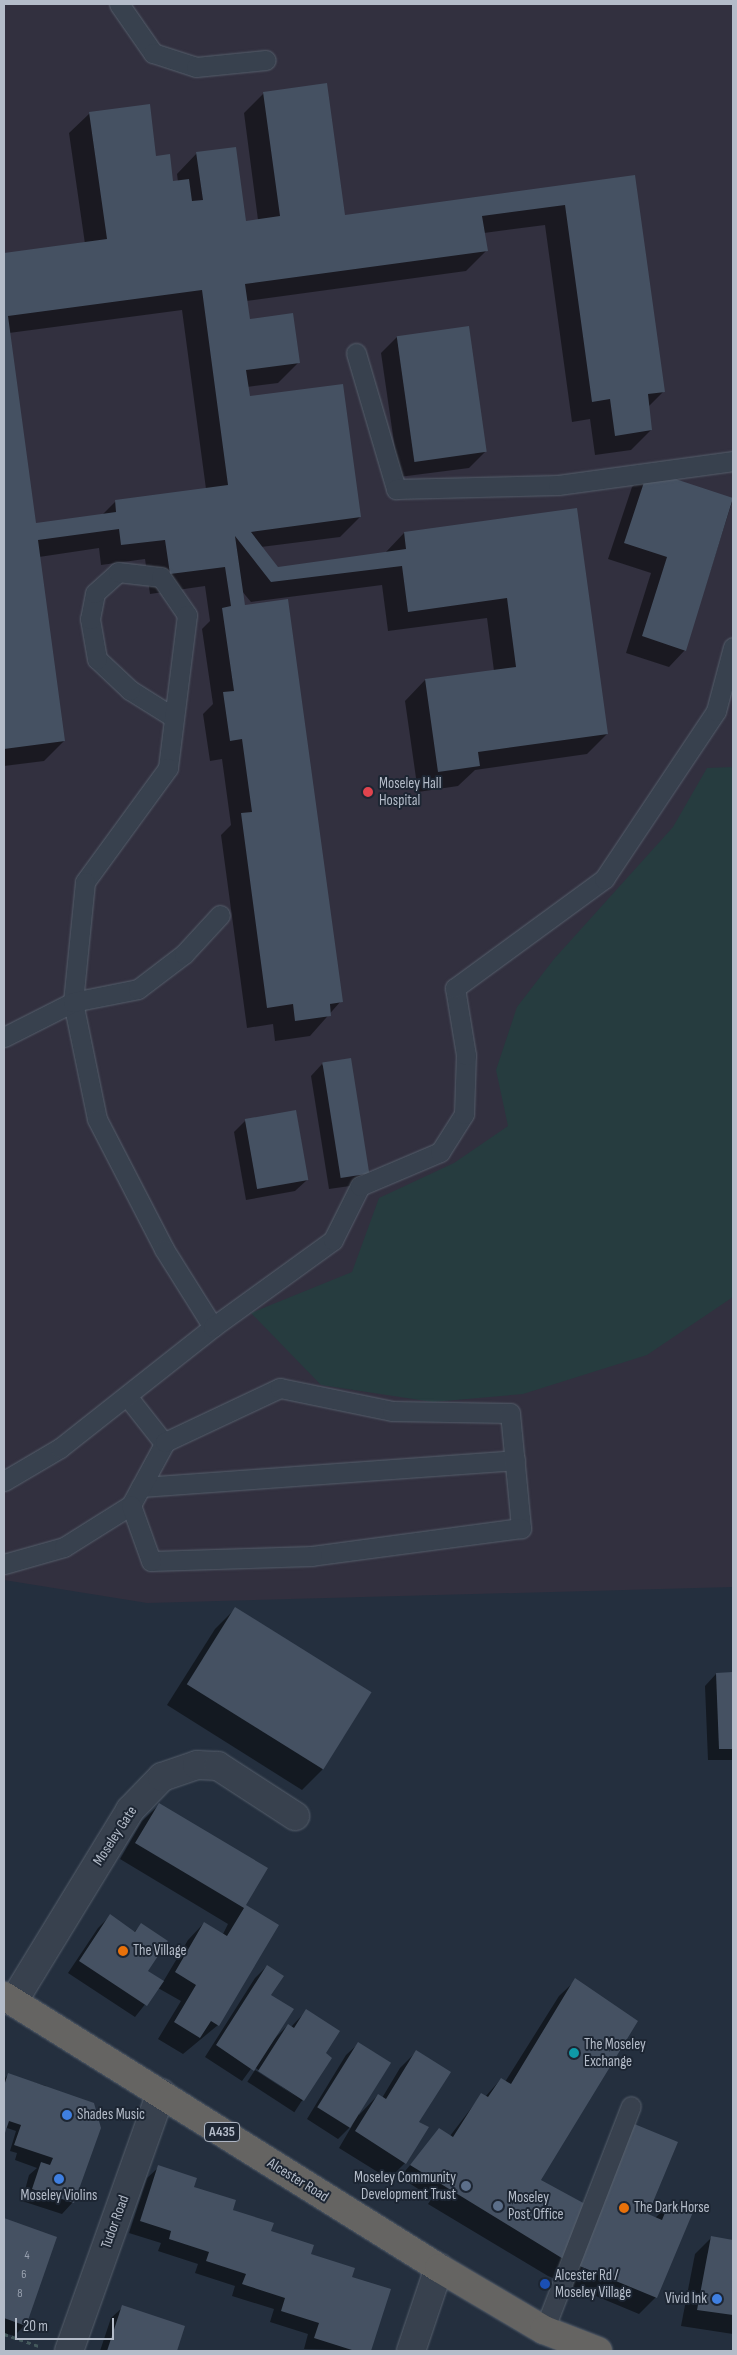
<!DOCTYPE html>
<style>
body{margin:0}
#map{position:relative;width:737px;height:2355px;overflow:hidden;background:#242f3e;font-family:"Sofia Sans Condensed",sans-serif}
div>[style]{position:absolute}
.medical>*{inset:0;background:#32303f}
.green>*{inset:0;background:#263c3f}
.shadow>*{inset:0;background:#0007;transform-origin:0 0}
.building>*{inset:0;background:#455162;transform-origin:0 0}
.path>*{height:3px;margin-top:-1.5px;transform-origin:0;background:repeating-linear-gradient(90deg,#44595c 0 4px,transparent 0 8px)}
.roads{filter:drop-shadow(0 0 1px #565f6c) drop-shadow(0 0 1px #565f6c)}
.service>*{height:19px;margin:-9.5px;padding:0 9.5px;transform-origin:9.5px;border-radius:9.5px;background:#38414e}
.minor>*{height:28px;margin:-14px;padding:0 14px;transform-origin:14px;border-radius:14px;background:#38414e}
.trunk>*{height:28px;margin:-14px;padding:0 14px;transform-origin:14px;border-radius:14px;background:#656462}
.dots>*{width:14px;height:14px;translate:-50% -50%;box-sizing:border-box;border:2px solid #1d2633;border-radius:50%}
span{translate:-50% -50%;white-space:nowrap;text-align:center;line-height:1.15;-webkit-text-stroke:4px #1d2633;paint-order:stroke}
.number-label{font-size:12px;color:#98a1af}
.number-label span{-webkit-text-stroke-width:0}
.shield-label span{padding:1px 4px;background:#1d2633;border:1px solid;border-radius:4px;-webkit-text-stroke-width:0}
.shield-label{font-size:14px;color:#b4bcc9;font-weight:700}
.poi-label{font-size:15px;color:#b4bcc9}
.left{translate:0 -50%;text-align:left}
.right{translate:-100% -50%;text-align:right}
.street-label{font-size:15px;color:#b4bcc9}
.frame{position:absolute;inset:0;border:5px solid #b4bcc9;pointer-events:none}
.scale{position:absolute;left:15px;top:2318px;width:99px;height:22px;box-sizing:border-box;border:2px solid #b4bcc9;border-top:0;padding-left:6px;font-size:15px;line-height:18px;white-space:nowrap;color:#b4bcc9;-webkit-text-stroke:4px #1d2633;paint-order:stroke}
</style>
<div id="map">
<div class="medical">
<i style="clip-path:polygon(4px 4px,733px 4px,733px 1587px,147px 1603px,4px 1580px)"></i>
</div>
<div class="green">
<i style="clip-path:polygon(733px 767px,733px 1297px,647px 1355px,523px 1394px,433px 1402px,321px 1385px,251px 1313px,352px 1272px,379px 1198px,454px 1163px,508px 1126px,496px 1070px,517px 1007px,554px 959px,673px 827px,707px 768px)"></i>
</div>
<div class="shadow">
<i style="clip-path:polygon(evenodd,264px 93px,344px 216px,634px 177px,663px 392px,648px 407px,651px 430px,631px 450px,595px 455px,590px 419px,572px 422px,545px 225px,484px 233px,486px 251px,466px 271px,246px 301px,249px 320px,298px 363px,278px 383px,247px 387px,249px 398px,360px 517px,340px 537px,261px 547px,277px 568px,385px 553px,404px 533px,576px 510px,607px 734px,587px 754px,475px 770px,458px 786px,418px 792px,405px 701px,425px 680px,494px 671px,487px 618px,388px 631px,382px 585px,251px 602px,241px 590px,341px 1001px,310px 1036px,275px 1041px,273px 1024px,247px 1028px,221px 835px,231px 825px,222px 759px,210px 761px,203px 714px,213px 704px,202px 629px,210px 621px,205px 586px,150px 594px,145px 559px,101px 565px,99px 548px,39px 557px,64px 741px,44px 761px,4px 766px,4px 255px,85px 244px,69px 133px,90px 113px,155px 157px,172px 182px,178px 182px,177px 174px,197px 153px,245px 222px,258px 220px,244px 113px,264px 93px,182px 310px,206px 489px,115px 502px,102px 515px,35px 524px,9px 333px,182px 310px)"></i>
<i style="clip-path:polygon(397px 337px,485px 452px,469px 468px,399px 477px,381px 353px)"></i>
<i style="clip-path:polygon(648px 471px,733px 499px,685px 650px,669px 667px,626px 653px,651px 573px,608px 559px,632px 487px)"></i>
<i style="clip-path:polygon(322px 1064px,368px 1173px,357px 1185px,329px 1189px,311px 1076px)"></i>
<i style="clip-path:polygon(246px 1120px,307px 1180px,295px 1191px,246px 1200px,234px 1132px)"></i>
<i style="clip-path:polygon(235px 1609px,369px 1693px,322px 1770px,302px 1790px,167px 1705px,215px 1629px)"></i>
<i style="clip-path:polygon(716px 1674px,733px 1674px,733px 1760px,708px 1760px,705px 1686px)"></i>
<i style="clip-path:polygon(159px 1805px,244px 1906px,277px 1926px,218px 2025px,183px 2054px,158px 2039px,181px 2001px,158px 1988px,135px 2017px,68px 1973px,98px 1928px,110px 1916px,134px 1932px,141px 1925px,146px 1971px,163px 1982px,188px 1940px,204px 1923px,223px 1934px,228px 1924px,120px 1859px,142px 1821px)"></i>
<i style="clip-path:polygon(267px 1966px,274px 2039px,288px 2025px,291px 2027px,306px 2011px,324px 2054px,330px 2058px,302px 2101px,253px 2066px,242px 2081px,205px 2057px,255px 1978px)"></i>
<i style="clip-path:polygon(576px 1980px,539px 2181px,585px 2206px,655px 2218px,670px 2204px,656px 2297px,639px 2314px,548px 2276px,428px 2204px,432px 2198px,400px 2177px,440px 2130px,450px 2136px,482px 2094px,485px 2097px,501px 2079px,505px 2082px,559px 1996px)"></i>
<i style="clip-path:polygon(358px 2044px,359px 2115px,378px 2095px,382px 2098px,400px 2068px,416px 2052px,418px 2122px,405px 2163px,389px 2179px,339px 2148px,353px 2124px,338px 2139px,307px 2119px,346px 2055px)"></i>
<i style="left:255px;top:2070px;width:56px;height:14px;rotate:33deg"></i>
<i style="clip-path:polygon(8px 2075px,46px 2086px,73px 2202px,62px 2214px,22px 2201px,29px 2175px,37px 2168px,15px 2160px,17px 2153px,10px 2151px,16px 2131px,7px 2128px,4px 2133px,4px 2079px)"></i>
<i style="clip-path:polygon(159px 2167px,350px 2278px,389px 2290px,370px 2351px,304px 2349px,308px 2334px,270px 2322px,274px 2309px,232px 2296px,235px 2286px,195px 2273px,198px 2264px,158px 2251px,161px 2243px,129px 2233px,147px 2178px)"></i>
<i style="clip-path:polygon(4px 2219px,55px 2238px,25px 2325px,14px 2336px,4px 2333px)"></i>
<i style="clip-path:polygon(711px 2238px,733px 2242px,733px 2334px,681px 2326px,695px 2254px)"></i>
<i style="clip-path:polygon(123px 2307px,184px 2327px,175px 2351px,100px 2351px,111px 2318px)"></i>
</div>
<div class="building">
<i style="clip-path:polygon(evenodd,327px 83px,345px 215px,635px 175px,665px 392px,648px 394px,652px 430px,615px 436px,610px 399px,592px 402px,565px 205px,482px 216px,488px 251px,245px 284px,250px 319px,293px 313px,300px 363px,246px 370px,250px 396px,343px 384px,361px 517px,251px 532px,278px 567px,406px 549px,404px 532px,577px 508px,608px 734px,478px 752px,480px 766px,438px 772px,425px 679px,516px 667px,507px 598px,408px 612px,402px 566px,271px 582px,235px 536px,245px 605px,288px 599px,343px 1002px,330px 1004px,331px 1016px,295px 1021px,293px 1004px,267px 1008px,241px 813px,252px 812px,242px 739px,230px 741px,223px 692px,234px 691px,222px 608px,231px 606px,225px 567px,170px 574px,165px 540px,121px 545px,119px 529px,38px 540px,65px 741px,4px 749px,4px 253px,107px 239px,89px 112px,150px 104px,156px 156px,170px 154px,173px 181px,189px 179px,192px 201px,203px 200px,196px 152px,236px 147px,246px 221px,280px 216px,263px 92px,327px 83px,202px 290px,228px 485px,115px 500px,116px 512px,36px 523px,8px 316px,202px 290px)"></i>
<i style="left:469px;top:326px;width:127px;height:73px;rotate:82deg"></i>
<i style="clip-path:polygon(648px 470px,733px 498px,686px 651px,642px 636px,667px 557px,624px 543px)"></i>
<i style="left:351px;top:1058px;width:117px;height:29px;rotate:81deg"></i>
<i style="left:296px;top:1110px;width:71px;height:52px;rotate:80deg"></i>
<i style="left:235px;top:1607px;width:161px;height:91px;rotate:32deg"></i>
<i style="clip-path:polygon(733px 1672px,733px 1749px,719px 1749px,716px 1673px)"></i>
<i style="clip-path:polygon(159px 1803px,268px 1868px,246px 1905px,279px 1925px,219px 2026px,211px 2021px,200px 2038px,174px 2022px,196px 1985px,175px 1972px,204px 1922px,227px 1936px,244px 1908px,135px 1843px)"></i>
<i style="clip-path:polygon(110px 1914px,135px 1932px,141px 1923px,168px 1941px,148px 1971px,164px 1981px,147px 2006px,79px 1961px)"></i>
<i style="clip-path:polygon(267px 1965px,284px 1976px,271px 1995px,294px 2009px,254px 2071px,216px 2045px)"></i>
<i style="clip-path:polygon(575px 1978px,638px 2021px,541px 2180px,587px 2205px,632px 2123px,678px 2142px,648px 2214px,662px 2220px,669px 2203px,693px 2212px,657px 2298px,565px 2260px,410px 2165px,439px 2128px,453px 2137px,481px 2093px,488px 2097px,501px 2078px,511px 2084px)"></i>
<i style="clip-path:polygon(306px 2009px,340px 2031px,326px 2053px,332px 2058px,304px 2101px,258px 2071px,288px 2024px,294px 2028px)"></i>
<i style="left:358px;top:2042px;width:39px;height:77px;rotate:32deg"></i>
<i style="clip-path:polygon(416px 2050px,451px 2072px,419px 2122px,429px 2127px,406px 2164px,355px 2131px,378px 2094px,386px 2099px)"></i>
<i style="clip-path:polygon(8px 2073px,94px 2103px,101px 2128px,74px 2203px,32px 2189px,41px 2162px,50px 2165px,53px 2158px,14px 2145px,21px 2125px,9px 2121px,4px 2136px,4px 2086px)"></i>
<i style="clip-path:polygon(158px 2165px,197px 2178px,194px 2187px,236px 2200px,233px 2210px,274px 2223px,271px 2231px,314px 2245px,311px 2254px,355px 2268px,352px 2277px,391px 2289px,371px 2351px,355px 2351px,314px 2338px,319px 2323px,281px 2311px,285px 2298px,242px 2284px,246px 2274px,206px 2261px,209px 2252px,169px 2239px,171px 2231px,140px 2221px)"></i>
<i style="clip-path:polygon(4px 2218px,57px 2237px,26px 2326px,4px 2318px)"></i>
<i style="clip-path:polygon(711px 2236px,733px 2240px,733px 2315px,697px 2310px)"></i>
<i style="clip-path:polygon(122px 2305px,185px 2326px,177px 2351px,107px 2351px)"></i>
</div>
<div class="path">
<i style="left:4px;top:2334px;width:37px;rotate:19deg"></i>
</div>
<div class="roads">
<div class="service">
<i style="left:119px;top:4px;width:60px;rotate:55.2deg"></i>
<i style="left:153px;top:53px;width:45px;rotate:18deg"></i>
<i style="left:196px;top:67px;width:70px;rotate:-5.7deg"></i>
<i style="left:356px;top:353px;width:142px;rotate:73.6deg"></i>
<i style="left:396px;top:489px;width:162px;rotate:-1.4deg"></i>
<i style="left:558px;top:485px;width:177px;rotate:-7.8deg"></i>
<i style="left:173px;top:717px;width:51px;rotate:-147.9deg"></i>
<i style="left:130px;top:690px;width:45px;rotate:-136.8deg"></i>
<i style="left:97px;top:659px;width:41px;rotate:-99.9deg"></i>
<i style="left:90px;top:619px;width:26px;rotate:-79deg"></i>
<i style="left:95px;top:593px;width:31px;rotate:-42deg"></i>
<i style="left:118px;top:572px;width:43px;rotate:6.6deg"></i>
<i style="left:161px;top:577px;width:46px;rotate:55.6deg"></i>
<i style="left:187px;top:615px;width:154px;rotate:97.1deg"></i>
<i style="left:168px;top:768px;width:141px;rotate:126.1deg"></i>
<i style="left:85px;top:882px;width:121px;rotate:95.7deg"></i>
<i style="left:73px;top:1002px;width:119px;rotate:78.4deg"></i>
<i style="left:97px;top:1119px;width:146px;rotate:62.7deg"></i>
<i style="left:164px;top:1249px;width:92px;rotate:57.9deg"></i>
<i style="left:4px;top:1037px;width:77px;rotate:-26.9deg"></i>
<i style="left:73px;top:1002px;width:66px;rotate:-11.3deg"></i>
<i style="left:138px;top:989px;width:58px;rotate:-37.3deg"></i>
<i style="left:184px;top:954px;width:53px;rotate:-47.3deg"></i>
<i style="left:127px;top:1396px;width:60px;rotate:51.8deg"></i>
<i style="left:4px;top:1481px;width:65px;rotate:-30.5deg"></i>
<i style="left:60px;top:1448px;width:195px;rotate:-38.3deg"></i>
<i style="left:213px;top:1327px;width:148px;rotate:-35.9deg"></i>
<i style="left:333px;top:1240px;width:60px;rotate:-63.4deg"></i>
<i style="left:360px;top:1186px;width:87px;rotate:-23deg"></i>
<i style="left:440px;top:1152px;width:45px;rotate:-57.7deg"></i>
<i style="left:464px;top:1114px;width:59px;rotate:-88.1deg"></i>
<i style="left:466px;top:1055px;width:68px;rotate:-99.3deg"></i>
<i style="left:455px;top:988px;width:185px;rotate:-36.2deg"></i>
<i style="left:604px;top:879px;width:202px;rotate:-56.3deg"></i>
<i style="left:716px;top:711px;width:66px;rotate:-75.1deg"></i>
<i style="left:141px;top:1487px;width:375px;rotate:-4.1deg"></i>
<i style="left:4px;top:1564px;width:62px;rotate:-15.8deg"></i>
<i style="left:64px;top:1547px;width:79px;rotate:-32.1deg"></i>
<i style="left:131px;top:1505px;width:72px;rotate:-61.6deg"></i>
<i style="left:165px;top:1442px;width:127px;rotate:-25.2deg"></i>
<i style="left:280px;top:1388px;width:114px;rotate:11.6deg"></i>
<i style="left:392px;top:1411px;width:118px;rotate:1deg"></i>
<i style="left:510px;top:1413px;width:116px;rotate:84.5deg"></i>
<i style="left:521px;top:1528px;width:211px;rotate:172.4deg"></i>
<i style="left:312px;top:1556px;width:161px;rotate:178.2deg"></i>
<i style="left:151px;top:1561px;width:59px;rotate:-109.7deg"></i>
<i style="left:544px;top:2330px;width:240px;rotate:-68.8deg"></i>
</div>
<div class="minor">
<i style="left:13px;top:2002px;width:225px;rotate:-58.6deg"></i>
<i style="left:130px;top:1810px;width:46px;rotate:-45.9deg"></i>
<i style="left:162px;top:1777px;width:37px;rotate:-19deg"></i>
<i style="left:197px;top:1765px;width:21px;rotate:3deg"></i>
<i style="left:218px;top:1766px;width:92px;rotate:33deg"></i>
<i style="left:69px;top:2351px;width:274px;rotate:-70.4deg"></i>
<i style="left:411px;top:2351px;width:88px;rotate:-71.4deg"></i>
</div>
<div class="trunk">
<i style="left:4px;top:1996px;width:513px;rotate:32.02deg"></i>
<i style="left:439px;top:2268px;width:122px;rotate:30.6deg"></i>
<i style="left:544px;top:2330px;width:58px;rotate:21.3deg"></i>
</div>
</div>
<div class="dots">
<i style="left:368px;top:792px;background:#e0444e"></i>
<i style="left:123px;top:1951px;background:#e8710a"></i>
<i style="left:574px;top:2053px;background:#0f9aa8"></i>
<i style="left:67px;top:2115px;background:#3f7fe0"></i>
<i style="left:59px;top:2179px;background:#3f7fe0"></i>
<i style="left:466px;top:2186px;background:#5c6f8a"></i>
<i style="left:498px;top:2206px;background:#5c6f8a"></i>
<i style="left:624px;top:2208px;background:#e8710a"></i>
<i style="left:545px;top:2284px;background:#1a4fb4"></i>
<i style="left:717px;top:2299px;background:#3f7fe0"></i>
</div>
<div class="number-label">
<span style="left:27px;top:2256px">4</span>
<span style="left:24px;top:2275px">6</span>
<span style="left:20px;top:2294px">8</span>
</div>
<div class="shield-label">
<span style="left:222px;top:2132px">A435</span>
</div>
<div class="poi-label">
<span class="left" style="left:379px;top:792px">Moseley Hall<br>Hospital</span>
<span class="left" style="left:133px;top:1951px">The Village</span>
<span class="left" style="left:584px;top:2053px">The Moseley<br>Exchange</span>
<span class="left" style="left:77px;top:2115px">Shades Music</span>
<span class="right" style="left:456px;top:2186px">Moseley Community<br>Development Trust</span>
<span style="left:59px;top:2196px">Moseley Violins</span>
<span class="left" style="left:508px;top:2206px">Moseley<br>Post Office</span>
<span class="left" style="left:634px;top:2208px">The Dark Horse</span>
<span class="left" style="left:555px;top:2284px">Alcester Rd /<br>Moseley Village</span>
<span class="right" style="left:707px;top:2299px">Vivid Ink</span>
</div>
<div class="street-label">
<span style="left:115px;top:1836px;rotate:-57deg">Moseley Gate</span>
<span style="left:298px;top:2180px;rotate:32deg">Alcester Road</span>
<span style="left:115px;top:2222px;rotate:-70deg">Tudor Road</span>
</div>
<div class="frame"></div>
<div class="scale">20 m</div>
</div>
